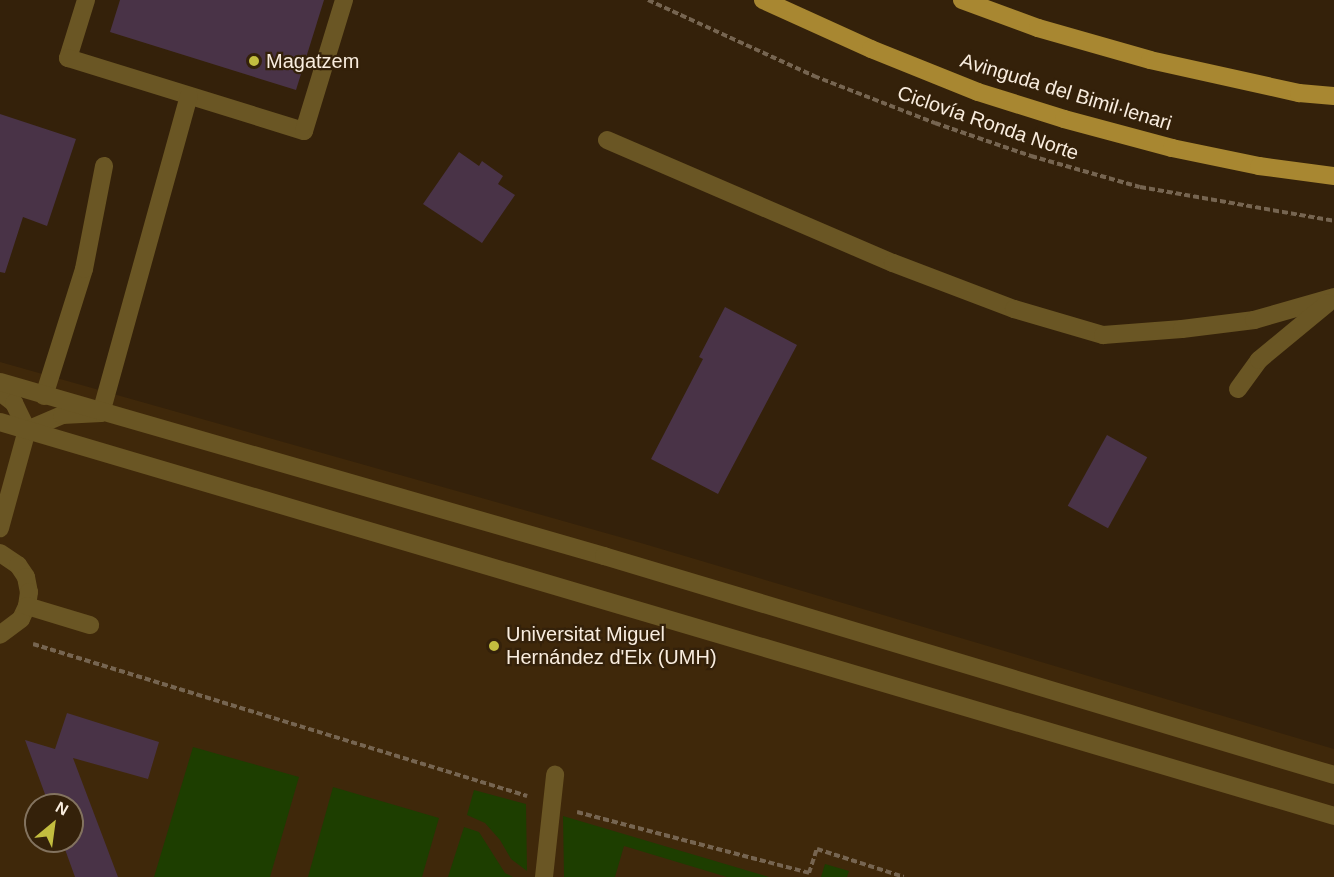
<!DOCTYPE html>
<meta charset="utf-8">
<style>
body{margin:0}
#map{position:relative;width:1334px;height:877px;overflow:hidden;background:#34210a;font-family:Arial,sans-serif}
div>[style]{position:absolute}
.built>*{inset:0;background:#3f280a}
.green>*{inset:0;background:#1d3e00}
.building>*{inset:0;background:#493347;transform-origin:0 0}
.path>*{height:4px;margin-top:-2px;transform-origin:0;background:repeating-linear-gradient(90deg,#766551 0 6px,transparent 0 9px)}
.service>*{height:18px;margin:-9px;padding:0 9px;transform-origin:9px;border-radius:9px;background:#6a5624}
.minor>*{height:18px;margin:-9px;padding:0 9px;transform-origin:9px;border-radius:9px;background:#6a5624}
.primary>*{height:18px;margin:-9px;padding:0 9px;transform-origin:9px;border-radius:9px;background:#a88731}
.dots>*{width:16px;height:16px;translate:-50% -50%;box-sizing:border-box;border:3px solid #34210a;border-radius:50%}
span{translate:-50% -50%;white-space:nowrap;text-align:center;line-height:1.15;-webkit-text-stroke:4.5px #34210a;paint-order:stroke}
.poi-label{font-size:20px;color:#f9eddf}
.left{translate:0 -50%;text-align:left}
.street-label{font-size:20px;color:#f9eddf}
.north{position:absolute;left:24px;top:793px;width:60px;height:60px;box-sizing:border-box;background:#34210a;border:2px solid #83735f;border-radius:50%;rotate:29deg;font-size:16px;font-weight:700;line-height:24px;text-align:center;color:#f9eddf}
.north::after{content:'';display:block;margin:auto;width:21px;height:27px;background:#c3bd3f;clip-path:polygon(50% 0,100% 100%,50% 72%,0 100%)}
</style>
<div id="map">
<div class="built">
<i style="clip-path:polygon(evenodd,0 362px,641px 543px,1334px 749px,1334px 877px,0 877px,0 362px,36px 805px,72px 805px,72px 841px,36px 841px,36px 805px)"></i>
</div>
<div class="green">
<i style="clip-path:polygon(193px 747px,299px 777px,270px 877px,154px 877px)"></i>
<i style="clip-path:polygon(333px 787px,439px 818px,422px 877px,308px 877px)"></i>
<i style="clip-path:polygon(474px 790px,526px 804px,527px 871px,511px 859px,500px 840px,485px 823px,467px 815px)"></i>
<i style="clip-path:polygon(563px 816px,769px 877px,727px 877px,624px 846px,615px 877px,564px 877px)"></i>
<i style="clip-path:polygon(464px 827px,479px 832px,505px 873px,513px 877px,448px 877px)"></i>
<i style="clip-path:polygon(825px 864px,849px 871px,847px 877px,821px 877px)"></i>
</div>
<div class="building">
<i style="clip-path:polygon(120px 0,324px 0,296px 90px,110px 32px)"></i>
<i style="clip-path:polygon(0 114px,76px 139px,47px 226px,23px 217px,5px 273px,0 272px)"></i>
<i style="clip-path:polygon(459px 152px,479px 166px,482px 161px,503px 176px,498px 184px,515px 195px,482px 243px,423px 204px)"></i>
<i style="clip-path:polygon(725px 307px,797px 345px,718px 494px,651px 459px,703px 359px,699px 357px)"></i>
<i style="left:1107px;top:435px;width:46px;height:81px;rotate:29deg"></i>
<i style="clip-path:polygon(67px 713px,159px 742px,148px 779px,73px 758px,118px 877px,75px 877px,62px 841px,72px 841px,72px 805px,49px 805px,25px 740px,55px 749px)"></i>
</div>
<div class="path">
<i style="left:648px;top:0;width:183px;rotate:24.6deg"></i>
<i style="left:814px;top:76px;width:130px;rotate:21.2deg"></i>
<i style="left:935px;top:123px;width:102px;rotate:19deg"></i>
<i style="left:1031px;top:156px;width:113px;rotate:15.9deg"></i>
<i style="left:1140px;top:187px;width:197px;rotate:9.9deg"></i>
<i style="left:33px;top:644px;width:517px;rotate:17.1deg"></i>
<i style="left:577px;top:812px;width:240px;rotate:14.7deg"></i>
<i style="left:809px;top:873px;width:25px;rotate:-72deg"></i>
<i style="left:817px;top:849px;width:91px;rotate:17.8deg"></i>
</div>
<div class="service">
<i style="left:86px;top:0;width:61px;rotate:107.2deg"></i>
<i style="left:68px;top:58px;width:247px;rotate:17.2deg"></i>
<i style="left:304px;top:131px;width:137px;rotate:-73deg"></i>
<i style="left:0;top:392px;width:18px;rotate:38deg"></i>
<i style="left:14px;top:403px;width:30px;rotate:64deg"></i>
<i style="left:27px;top:430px;width:102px;rotate:105.4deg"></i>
<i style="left:44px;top:396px;width:133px;rotate:-72.5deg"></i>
<i style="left:84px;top:269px;width:105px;rotate:-79deg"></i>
<i style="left:27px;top:430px;width:38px;rotate:-23deg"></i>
<i style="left:62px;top:415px;width:39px;rotate:-3deg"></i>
<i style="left:101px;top:413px;width:329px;rotate:-74.5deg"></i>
<i style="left:0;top:553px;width:22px;rotate:34deg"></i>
<i style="left:18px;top:565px;width:14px;rotate:56deg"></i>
<i style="left:26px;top:577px;width:15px;rotate:79deg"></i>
<i style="left:29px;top:592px;width:14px;rotate:98deg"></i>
<i style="left:27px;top:606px;width:14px;rotate:115deg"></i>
<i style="left:21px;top:619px;width:26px;rotate:143deg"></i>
<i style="left:27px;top:606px;width:66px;rotate:16.8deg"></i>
<i style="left:544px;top:877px;width:103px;rotate:-83.8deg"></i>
</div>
<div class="minor">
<i style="left:607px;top:140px;width:311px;rotate:23.3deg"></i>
<i style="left:893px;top:263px;width:129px;rotate:20.8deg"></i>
<i style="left:1014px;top:309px;width:93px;rotate:16.3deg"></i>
<i style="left:1103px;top:335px;width:79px;rotate:-4.3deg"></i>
<i style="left:1182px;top:329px;width:73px;rotate:-7.1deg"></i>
<i style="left:1254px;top:320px;width:83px;rotate:-16deg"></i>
<i style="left:0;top:382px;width:629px;rotate:16.07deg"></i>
<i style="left:604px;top:556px;width:762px;rotate:16.7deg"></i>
<i style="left:1238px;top:389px;width:36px;rotate:-54deg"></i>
<i style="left:1259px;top:360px;width:89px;rotate:-39.6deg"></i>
<i style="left:0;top:422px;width:1391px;rotate:16.45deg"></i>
</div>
<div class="primary">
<i style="left:763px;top:0;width:119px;rotate:24.4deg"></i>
<i style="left:871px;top:49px;width:115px;rotate:21.9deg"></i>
<i style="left:978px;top:92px;width:90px;rotate:17.4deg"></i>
<i style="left:1064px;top:119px;width:112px;rotate:15deg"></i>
<i style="left:1172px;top:148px;width:89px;rotate:11.7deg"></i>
<i style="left:1259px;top:166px;width:76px;rotate:7.6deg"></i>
<i style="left:962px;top:0;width:81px;rotate:20.2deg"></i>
<i style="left:1038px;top:28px;width:116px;rotate:15.9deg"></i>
<i style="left:1150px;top:60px;width:153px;rotate:12.5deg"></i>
<i style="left:1299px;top:93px;width:35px;rotate:5deg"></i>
</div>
<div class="dots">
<i style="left:254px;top:61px;background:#c3bd3f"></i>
<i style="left:494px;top:646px;background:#c3bd3f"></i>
</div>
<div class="poi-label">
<span class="left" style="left:266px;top:61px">Magatzem</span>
<span class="left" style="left:506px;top:646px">Universitat Miguel<br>Hernández d'Elx (UMH)</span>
</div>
<div class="street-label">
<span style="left:1066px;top:92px;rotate:17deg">Avinguda del Bimil·lenari</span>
<span style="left:988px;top:123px;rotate:19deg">Ciclovía Ronda Norte</span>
</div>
<div class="north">N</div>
</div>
